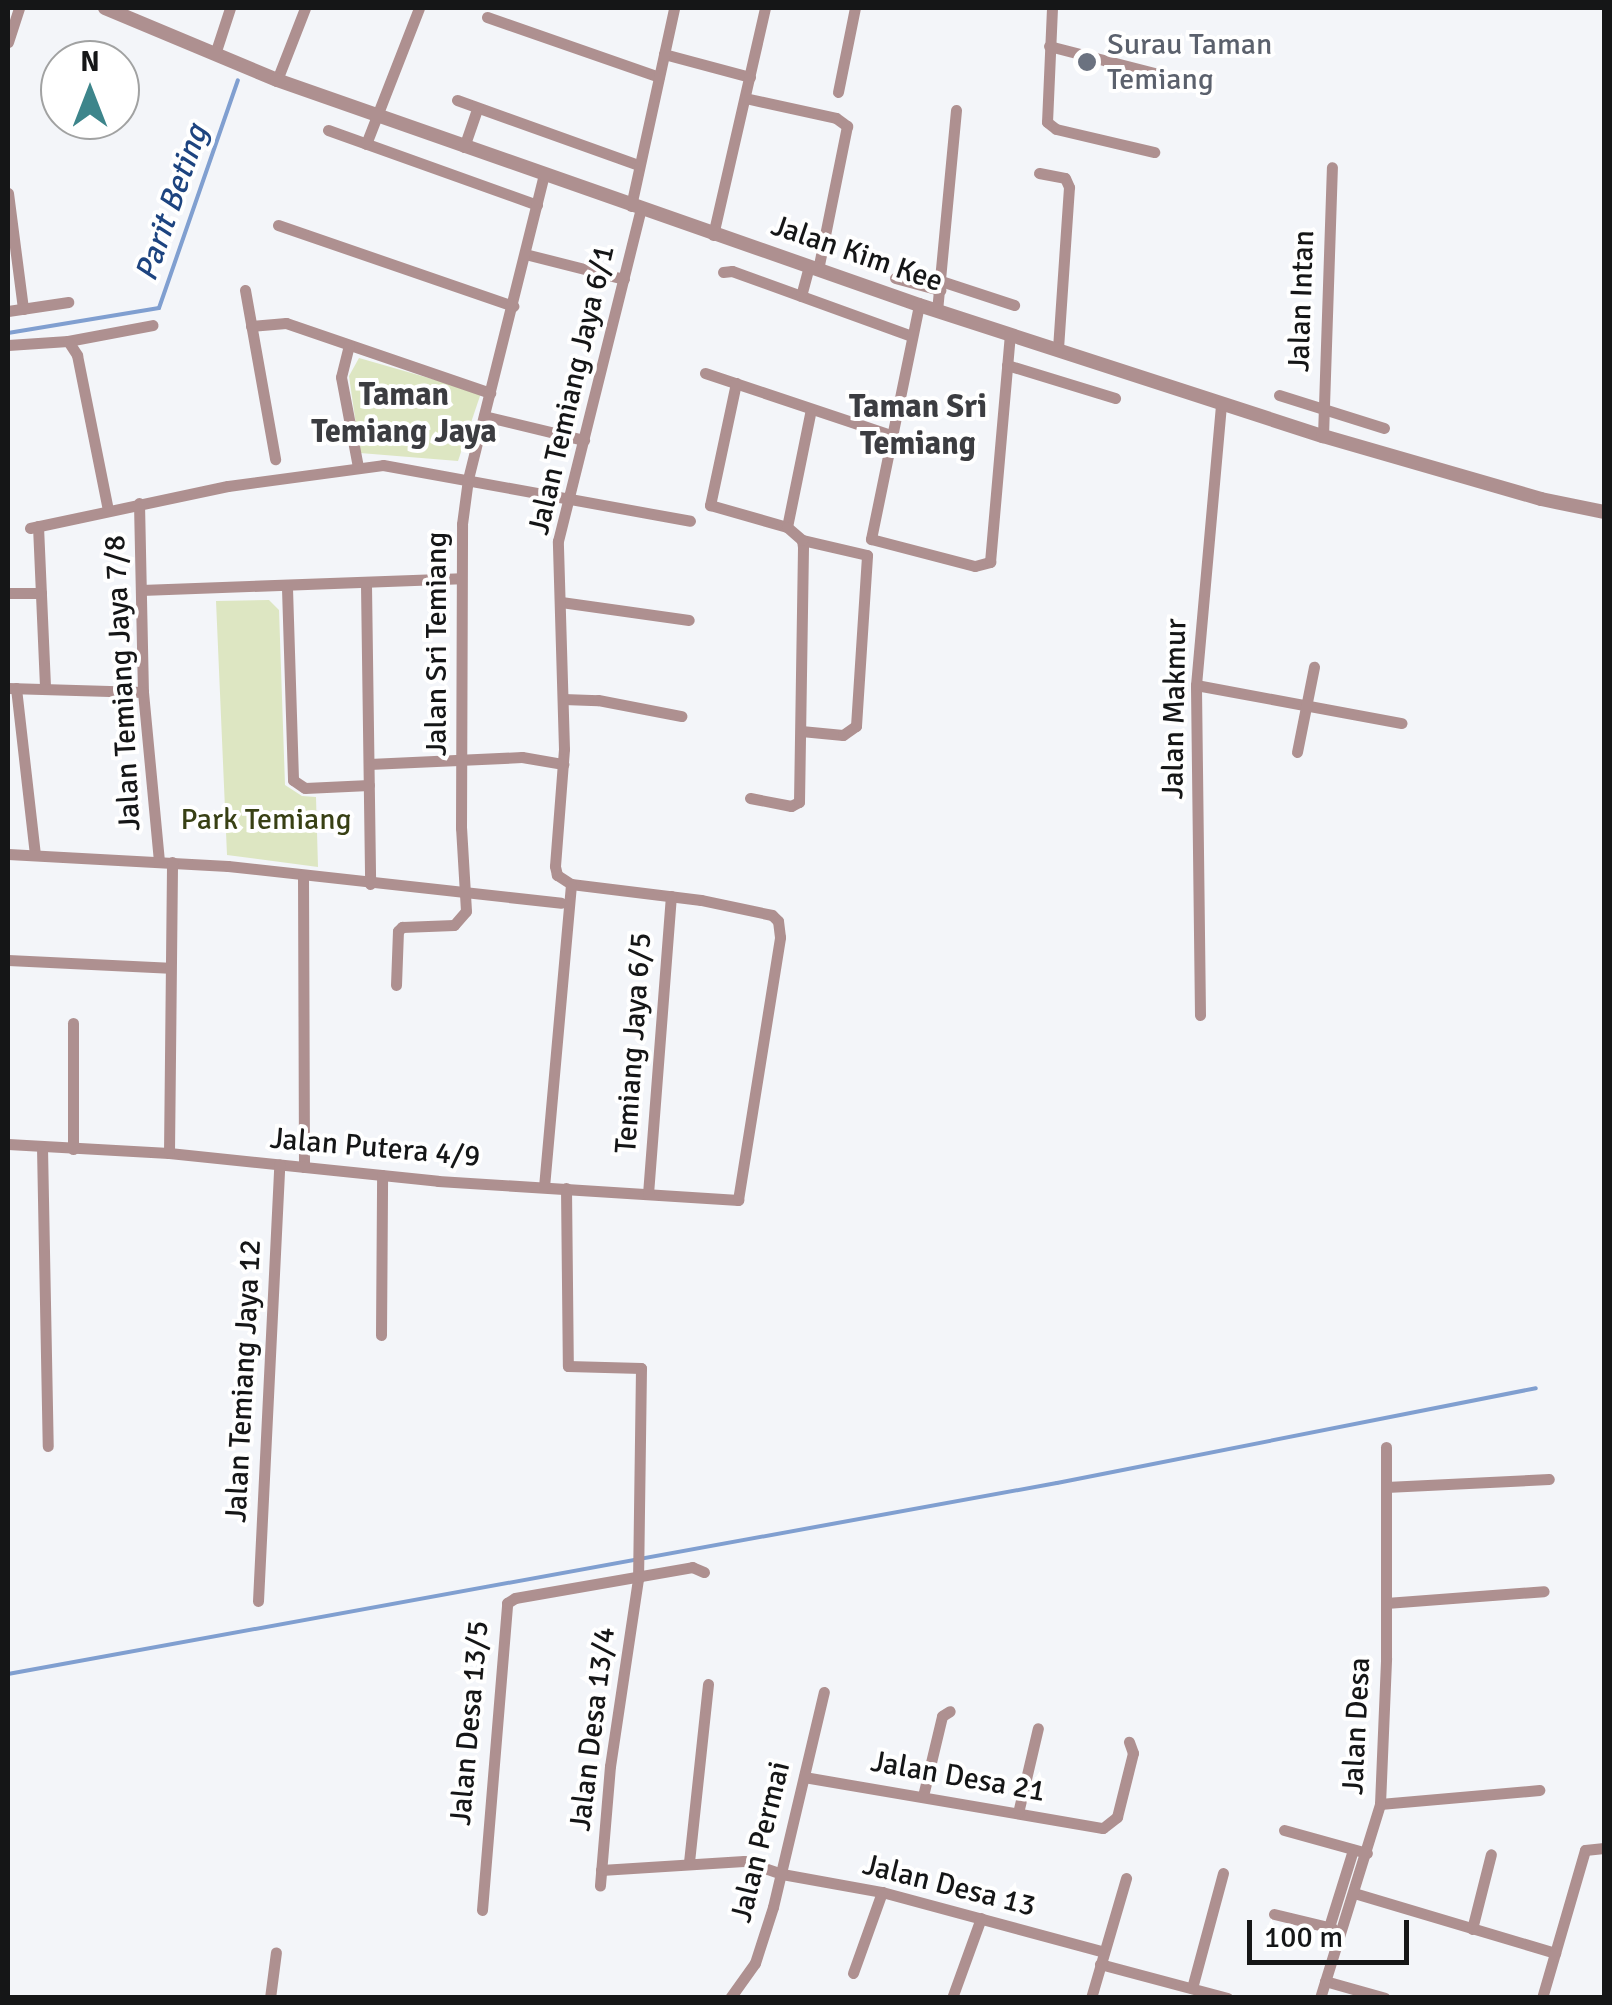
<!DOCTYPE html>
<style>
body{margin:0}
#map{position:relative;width:1612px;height:2005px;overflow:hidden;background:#f3f5f9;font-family:Signika,sans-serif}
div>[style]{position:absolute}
.green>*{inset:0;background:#dde6c2}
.stream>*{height:4px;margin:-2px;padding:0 2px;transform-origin:2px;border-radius:2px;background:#809fd0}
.minor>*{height:11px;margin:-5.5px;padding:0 5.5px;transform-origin:5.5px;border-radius:5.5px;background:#ae9090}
.tertiary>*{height:14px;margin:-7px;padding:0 7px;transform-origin:7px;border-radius:7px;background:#ae9090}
.dots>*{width:28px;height:28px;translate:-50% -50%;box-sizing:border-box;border:5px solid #fff;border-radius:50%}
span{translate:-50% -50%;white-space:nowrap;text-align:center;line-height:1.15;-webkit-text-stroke:8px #fff;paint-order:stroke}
.worship-label{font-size:30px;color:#5b616d}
.left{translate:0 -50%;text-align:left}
.street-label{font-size:30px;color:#151617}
.park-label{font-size:30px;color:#384014}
.water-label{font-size:32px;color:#1d4480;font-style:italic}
.neighbourhood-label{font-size:32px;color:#3c3d41;font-weight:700}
.frame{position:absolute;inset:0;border:10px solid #151617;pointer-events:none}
.north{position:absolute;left:40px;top:40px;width:100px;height:100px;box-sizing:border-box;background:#fff;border:2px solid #a1a2a2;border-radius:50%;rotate:0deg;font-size:28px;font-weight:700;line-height:40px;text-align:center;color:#151617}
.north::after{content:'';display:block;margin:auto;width:35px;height:45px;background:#3d858b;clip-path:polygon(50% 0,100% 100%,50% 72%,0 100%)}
.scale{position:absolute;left:1247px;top:1920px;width:162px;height:45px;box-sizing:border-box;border:5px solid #151617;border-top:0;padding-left:12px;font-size:30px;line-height:35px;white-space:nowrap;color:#151617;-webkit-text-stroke:8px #fff;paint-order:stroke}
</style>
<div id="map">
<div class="green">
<i style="clip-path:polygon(359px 358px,481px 393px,458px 461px,360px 453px,349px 376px)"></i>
<i style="clip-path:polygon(269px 600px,279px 610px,285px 785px,302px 796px,316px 797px,318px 867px,227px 855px,216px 601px)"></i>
</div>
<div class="stream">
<i style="left:8px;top:333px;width:153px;rotate:-9.4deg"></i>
<i style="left:159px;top:308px;width:241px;rotate:-70.9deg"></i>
<i style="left:8px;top:1674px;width:1066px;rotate:-10.32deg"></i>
<i style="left:1057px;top:1483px;width:488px;rotate:-11.2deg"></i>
</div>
<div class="minor">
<i style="left:1052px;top:8px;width:114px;rotate:92.5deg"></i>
<i style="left:1047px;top:122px;width:11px;rotate:38deg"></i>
<i style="left:1056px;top:129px;width:101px;rotate:13.2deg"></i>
<i style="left:487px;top:17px;width:182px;rotate:19.2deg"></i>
<i style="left:8px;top:42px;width:36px;rotate:-72deg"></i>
<i style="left:1049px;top:46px;width:121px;rotate:14.4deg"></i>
<i style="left:215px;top:54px;width:48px;rotate:-71.9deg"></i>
<i style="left:664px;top:54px;width:89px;rotate:15deg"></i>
<i style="left:277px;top:80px;width:77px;rotate:-68.7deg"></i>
<i style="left:838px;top:92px;width:86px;rotate:-78.6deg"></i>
<i style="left:745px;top:98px;width:93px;rotate:12.4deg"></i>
<i style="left:836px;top:118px;width:14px;rotate:36deg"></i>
<i style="left:847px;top:126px;width:147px;rotate:101.4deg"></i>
<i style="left:457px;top:100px;width:193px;rotate:19.7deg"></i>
<i style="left:328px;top:130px;width:222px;rotate:19.7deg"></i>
<i style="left:366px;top:144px;width:146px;rotate:-68.7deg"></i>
<i style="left:464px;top:147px;width:39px;rotate:-71deg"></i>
<i style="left:1039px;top:173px;width:26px;rotate:11deg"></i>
<i style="left:1065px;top:178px;width:10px;rotate:66deg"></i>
<i style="left:1069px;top:187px;width:163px;rotate:93.9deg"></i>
<i style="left:8px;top:193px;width:117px;rotate:82.6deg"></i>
<i style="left:631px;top:206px;width:203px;rotate:-77.7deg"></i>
<i style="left:278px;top:225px;width:249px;rotate:19deg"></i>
<i style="left:713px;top:235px;width:233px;rotate:-77.1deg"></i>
<i style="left:525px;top:254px;width:102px;rotate:14.2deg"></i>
<i style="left:723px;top:272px;width:9px;rotate:-6deg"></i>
<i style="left:732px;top:271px;width:191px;rotate:19.9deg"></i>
<i style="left:895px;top:278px;width:47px;rotate:14.9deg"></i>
<i style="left:941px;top:281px;width:77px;rotate:18.2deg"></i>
<i style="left:245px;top:290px;width:172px;rotate:79.9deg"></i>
<i style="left:801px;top:296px;width:30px;rotate:-75deg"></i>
<i style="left:919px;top:305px;width:239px;rotate:101.6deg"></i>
<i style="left:871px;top:539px;width:107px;rotate:14.6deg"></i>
<i style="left:975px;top:566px;width:16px;rotate:-15deg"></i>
<i style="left:990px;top:562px;width:228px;rotate:-85deg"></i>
<i style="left:8px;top:311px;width:61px;rotate:-8.5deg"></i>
<i style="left:937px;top:311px;width:202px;rotate:-84.6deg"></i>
<i style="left:251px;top:326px;width:35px;rotate:-5deg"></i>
<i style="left:286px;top:323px;width:216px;rotate:18.9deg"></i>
<i style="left:68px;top:341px;width:86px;rotate:-10.7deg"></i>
<i style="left:8px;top:345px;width:60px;rotate:-3.8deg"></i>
<i style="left:68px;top:341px;width:17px;rotate:57deg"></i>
<i style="left:77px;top:355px;width:158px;rotate:78.7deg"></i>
<i style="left:349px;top:345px;width:33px;rotate:104deg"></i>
<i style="left:341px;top:377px;width:92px;rotate:79.3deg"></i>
<i style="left:1007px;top:365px;width:113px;rotate:17deg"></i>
<i style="left:705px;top:373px;width:198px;rotate:18.5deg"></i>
<i style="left:736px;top:383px;width:125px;rotate:102deg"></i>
<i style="left:710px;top:505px;width:80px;rotate:15.9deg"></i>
<i style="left:1279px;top:395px;width:110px;rotate:17.4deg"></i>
<i style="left:484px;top:416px;width:103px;rotate:13.5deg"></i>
<i style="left:1323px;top:436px;width:269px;rotate:-88.1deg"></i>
<i style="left:139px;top:503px;width:189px;rotate:88.8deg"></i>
<i style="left:143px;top:692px;width:170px;rotate:84.6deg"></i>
<i style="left:38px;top:526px;width:163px;rotate:87.5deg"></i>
<i style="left:787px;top:527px;width:120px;rotate:-78.5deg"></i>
<i style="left:30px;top:528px;width:202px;rotate:-12deg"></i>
<i style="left:228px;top:486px;width:156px;rotate:-7.7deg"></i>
<i style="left:383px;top:465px;width:312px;rotate:10.3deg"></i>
<i style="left:366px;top:585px;width:299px;rotate:89.2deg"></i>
<i style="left:287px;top:588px;width:192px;rotate:88.2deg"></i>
<i style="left:293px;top:780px;width:14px;rotate:34deg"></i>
<i style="left:305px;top:788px;width:64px;rotate:-2.7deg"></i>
<i style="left:141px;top:590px;width:320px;rotate:-2.1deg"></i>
<i style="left:8px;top:593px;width:33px"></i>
<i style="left:561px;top:602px;width:129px;rotate:8deg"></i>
<i style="left:1196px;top:685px;width:209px;rotate:10.5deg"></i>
<i style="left:8px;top:688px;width:135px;rotate:1.7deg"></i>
<i style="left:16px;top:688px;width:168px;rotate:83.5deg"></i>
<i style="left:563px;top:699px;width:35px;rotate:2deg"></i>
<i style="left:598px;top:700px;width:85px;rotate:10.9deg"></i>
<i style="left:801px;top:731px;width:42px;rotate:5.4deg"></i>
<i style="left:843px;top:735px;width:16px;rotate:-35deg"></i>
<i style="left:856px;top:726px;width:171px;rotate:-86.3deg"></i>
<i style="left:867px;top:555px;width:67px;rotate:-167deg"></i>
<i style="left:1297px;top:752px;width:87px;rotate:-78.7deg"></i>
<i style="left:369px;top:764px;width:153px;rotate:-2.6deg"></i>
<i style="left:522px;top:757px;width:42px;rotate:9.7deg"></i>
<i style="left:750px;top:798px;width:42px;rotate:11deg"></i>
<i style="left:791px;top:806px;width:9px;rotate:-27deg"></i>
<i style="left:799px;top:802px;width:255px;rotate:-89.1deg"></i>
<i style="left:803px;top:547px;width:7px;rotate:-98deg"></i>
<i style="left:802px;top:540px;width:20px;rotate:-139deg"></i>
<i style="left:8px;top:854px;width:220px;rotate:3.1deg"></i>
<i style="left:228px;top:866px;width:335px;rotate:6.3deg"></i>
<i style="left:303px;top:875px;width:292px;rotate:89.8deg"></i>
<i style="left:8px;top:960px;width:161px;rotate:2.8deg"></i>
<i style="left:396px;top:985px;width:54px;rotate:-87.9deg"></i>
<i style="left:398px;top:931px;width:6px;rotate:-45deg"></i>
<i style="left:402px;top:927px;width:52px;rotate:-2.2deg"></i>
<i style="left:454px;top:925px;width:18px;rotate:-49deg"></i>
<i style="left:466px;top:911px;width:83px;rotate:-93.4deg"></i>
<i style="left:461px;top:828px;width:304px;rotate:-89.8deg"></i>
<i style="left:462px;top:524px;width:45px;rotate:-82.4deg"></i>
<i style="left:468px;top:479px;width:313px;rotate:-76deg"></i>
<i style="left:1200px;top:1015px;width:330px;rotate:-90.7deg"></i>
<i style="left:1196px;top:685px;width:282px;rotate:-84.9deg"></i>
<i style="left:8px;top:1144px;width:161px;rotate:3.2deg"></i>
<i style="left:169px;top:1153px;width:270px;rotate:5.9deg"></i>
<i style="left:438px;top:1181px;width:301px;rotate:3.6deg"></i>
<i style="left:738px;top:1200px;width:266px;rotate:-80.9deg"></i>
<i style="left:780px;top:937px;width:16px;rotate:-97deg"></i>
<i style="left:778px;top:921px;width:8px;rotate:-135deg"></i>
<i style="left:772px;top:915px;width:73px;rotate:-168.1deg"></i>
<i style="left:701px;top:900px;width:131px;rotate:-173deg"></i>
<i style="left:571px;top:884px;width:17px;rotate:-147deg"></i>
<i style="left:557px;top:875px;width:9px;rotate:-103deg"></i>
<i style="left:555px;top:866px;width:117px;rotate:-85.6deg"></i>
<i style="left:564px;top:749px;width:208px;rotate:-91.7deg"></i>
<i style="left:558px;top:541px;width:342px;rotate:-76deg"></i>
<i style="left:42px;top:1147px;width:299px;rotate:88.9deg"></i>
<i style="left:73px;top:1149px;width:126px;rotate:-90deg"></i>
<i style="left:169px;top:1153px;width:291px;rotate:-89.4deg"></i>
<i style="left:544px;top:1187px;width:304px;rotate:-84.9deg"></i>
<i style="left:566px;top:1188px;width:178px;rotate:89.4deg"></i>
<i style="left:568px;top:1366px;width:73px;rotate:1.6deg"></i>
<i style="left:641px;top:1368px;width:211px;rotate:90.8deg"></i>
<i style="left:638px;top:1579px;width:189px;rotate:98.5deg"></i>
<i style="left:610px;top:1766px;width:120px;rotate:94.8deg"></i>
<i style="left:648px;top:1194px;width:299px;rotate:-85.6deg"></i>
<i style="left:381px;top:1335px;width:160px;rotate:-89.6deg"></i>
<i style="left:1386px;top:1487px;width:163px;rotate:-2.8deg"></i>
<i style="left:258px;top:1601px;width:437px;rotate:-87.2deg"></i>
<i style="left:1386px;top:1603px;width:158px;rotate:-4.3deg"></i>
<i style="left:804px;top:1777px;width:303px;rotate:9.7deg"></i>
<i style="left:1103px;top:1828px;width:18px;rotate:-38deg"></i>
<i style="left:1117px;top:1817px;width:66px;rotate:-76deg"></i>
<i style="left:1133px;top:1753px;width:12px;rotate:-110deg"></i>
<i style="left:923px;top:1796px;width:82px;rotate:-76.6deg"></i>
<i style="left:942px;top:1716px;width:9px;rotate:-32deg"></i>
<i style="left:1380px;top:1804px;width:160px;rotate:-5deg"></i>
<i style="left:1018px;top:1813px;width:87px;rotate:-76.8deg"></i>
<i style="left:1284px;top:1830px;width:86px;rotate:15.5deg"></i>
<i style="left:689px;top:1862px;width:179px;rotate:-83.9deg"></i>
<i style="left:601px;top:1870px;width:143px;rotate:-3.6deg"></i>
<i style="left:744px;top:1861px;width:40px;rotate:18.9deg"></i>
<i style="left:782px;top:1874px;width:102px;rotate:10.2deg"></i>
<i style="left:882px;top:1892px;width:230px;rotate:15.1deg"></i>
<i style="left:1354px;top:1893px;width:210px;rotate:16.6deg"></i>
<i style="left:482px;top:1910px;width:308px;rotate:-85.3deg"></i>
<i style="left:507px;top:1603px;width:9px;rotate:-32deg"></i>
<i style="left:515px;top:1598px;width:180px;rotate:-9.9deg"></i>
<i style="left:692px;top:1567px;width:13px;rotate:23deg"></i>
<i style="left:1274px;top:1914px;width:60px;rotate:13.6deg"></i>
<i style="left:1329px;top:1927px;width:81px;rotate:-72.7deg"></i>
<i style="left:1472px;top:1929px;width:77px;rotate:-75.8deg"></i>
<i style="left:1100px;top:1964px;width:132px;rotate:14.9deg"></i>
<i style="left:853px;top:1973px;width:86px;rotate:-70.3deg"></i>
<i style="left:1325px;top:1981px;width:62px;rotate:15.8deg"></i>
<i style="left:1192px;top:1988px;width:119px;rotate:-74.9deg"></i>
<i style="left:270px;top:1998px;width:46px;rotate:-82.6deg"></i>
<i style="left:730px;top:1998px;width:43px;rotate:-54.5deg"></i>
<i style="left:755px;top:1963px;width:59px;rotate:-72.2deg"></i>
<i style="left:773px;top:1907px;width:221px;rotate:-76.7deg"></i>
<i style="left:952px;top:1998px;width:85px;rotate:-70.1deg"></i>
<i style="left:1091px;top:1998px;width:125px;rotate:-73.7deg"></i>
<i style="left:1320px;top:1998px;width:203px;rotate:-72.8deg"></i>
<i style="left:1380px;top:1804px;width:146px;rotate:-87.6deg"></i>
<i style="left:1386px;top:1658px;width:211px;rotate:-90deg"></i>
<i style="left:1542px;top:1998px;width:154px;rotate:-73.8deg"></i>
<i style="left:1585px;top:1850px;width:19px;rotate:-6deg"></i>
</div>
<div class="tertiary">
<i style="left:105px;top:8px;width:186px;rotate:22.7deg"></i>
<i style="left:277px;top:80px;width:680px;rotate:19.31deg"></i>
<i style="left:919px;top:305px;width:425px;rotate:18deg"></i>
<i style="left:1323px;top:436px;width:227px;rotate:16.1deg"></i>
<i style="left:1541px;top:499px;width:64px;rotate:11.7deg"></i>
</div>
<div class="dots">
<i style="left:1087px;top:62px;background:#6b7280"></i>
</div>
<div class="worship-label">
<span class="left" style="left:1107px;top:62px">Surau Taman<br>Temiang</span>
</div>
<div class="street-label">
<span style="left:857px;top:254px;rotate:19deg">Jalan Kim Kee</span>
<span style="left:1302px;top:301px;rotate:-88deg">Jalan Intan</span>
<span style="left:572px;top:390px;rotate:-77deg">Jalan Temiang Jaya 6/1</span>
<span style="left:437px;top:644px;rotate:-90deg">Jalan Sri Temiang</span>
<span style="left:123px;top:683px;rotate:-93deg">Jalan Temiang Jaya 7/8</span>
<span style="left:1175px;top:709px;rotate:-89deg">Jalan Makmur</span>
<span style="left:634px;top:1043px;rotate:-86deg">Temiang Jaya 6/5</span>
<span style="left:375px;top:1148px;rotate:5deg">Jalan Putera 4/9</span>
<span style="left:244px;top:1381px;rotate:-87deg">Jalan Temiang Jaya 12</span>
<span style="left:470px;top:1723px;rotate:-85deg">Jalan Desa 13/5</span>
<span style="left:1357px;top:1726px;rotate:-87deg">Jalan Desa</span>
<span style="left:593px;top:1729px;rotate:-83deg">Jalan Desa 13/4</span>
<span style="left:958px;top:1777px;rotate:10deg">Jalan Desa 21</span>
<span style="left:761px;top:1842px;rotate:-76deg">Jalan Permai</span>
<span style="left:949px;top:1886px;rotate:14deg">Jalan Desa 13</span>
</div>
<div class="park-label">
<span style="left:266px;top:820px">Park Temiang</span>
</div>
<div class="water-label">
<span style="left:172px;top:203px;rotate:-71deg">Parit Beting</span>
</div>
<div class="neighbourhood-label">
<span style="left:404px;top:414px">Taman<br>Temiang Jaya</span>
<span style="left:918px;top:426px">Taman Sri<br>Temiang</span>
</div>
<div class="frame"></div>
<div class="north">N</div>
<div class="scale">100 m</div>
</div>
